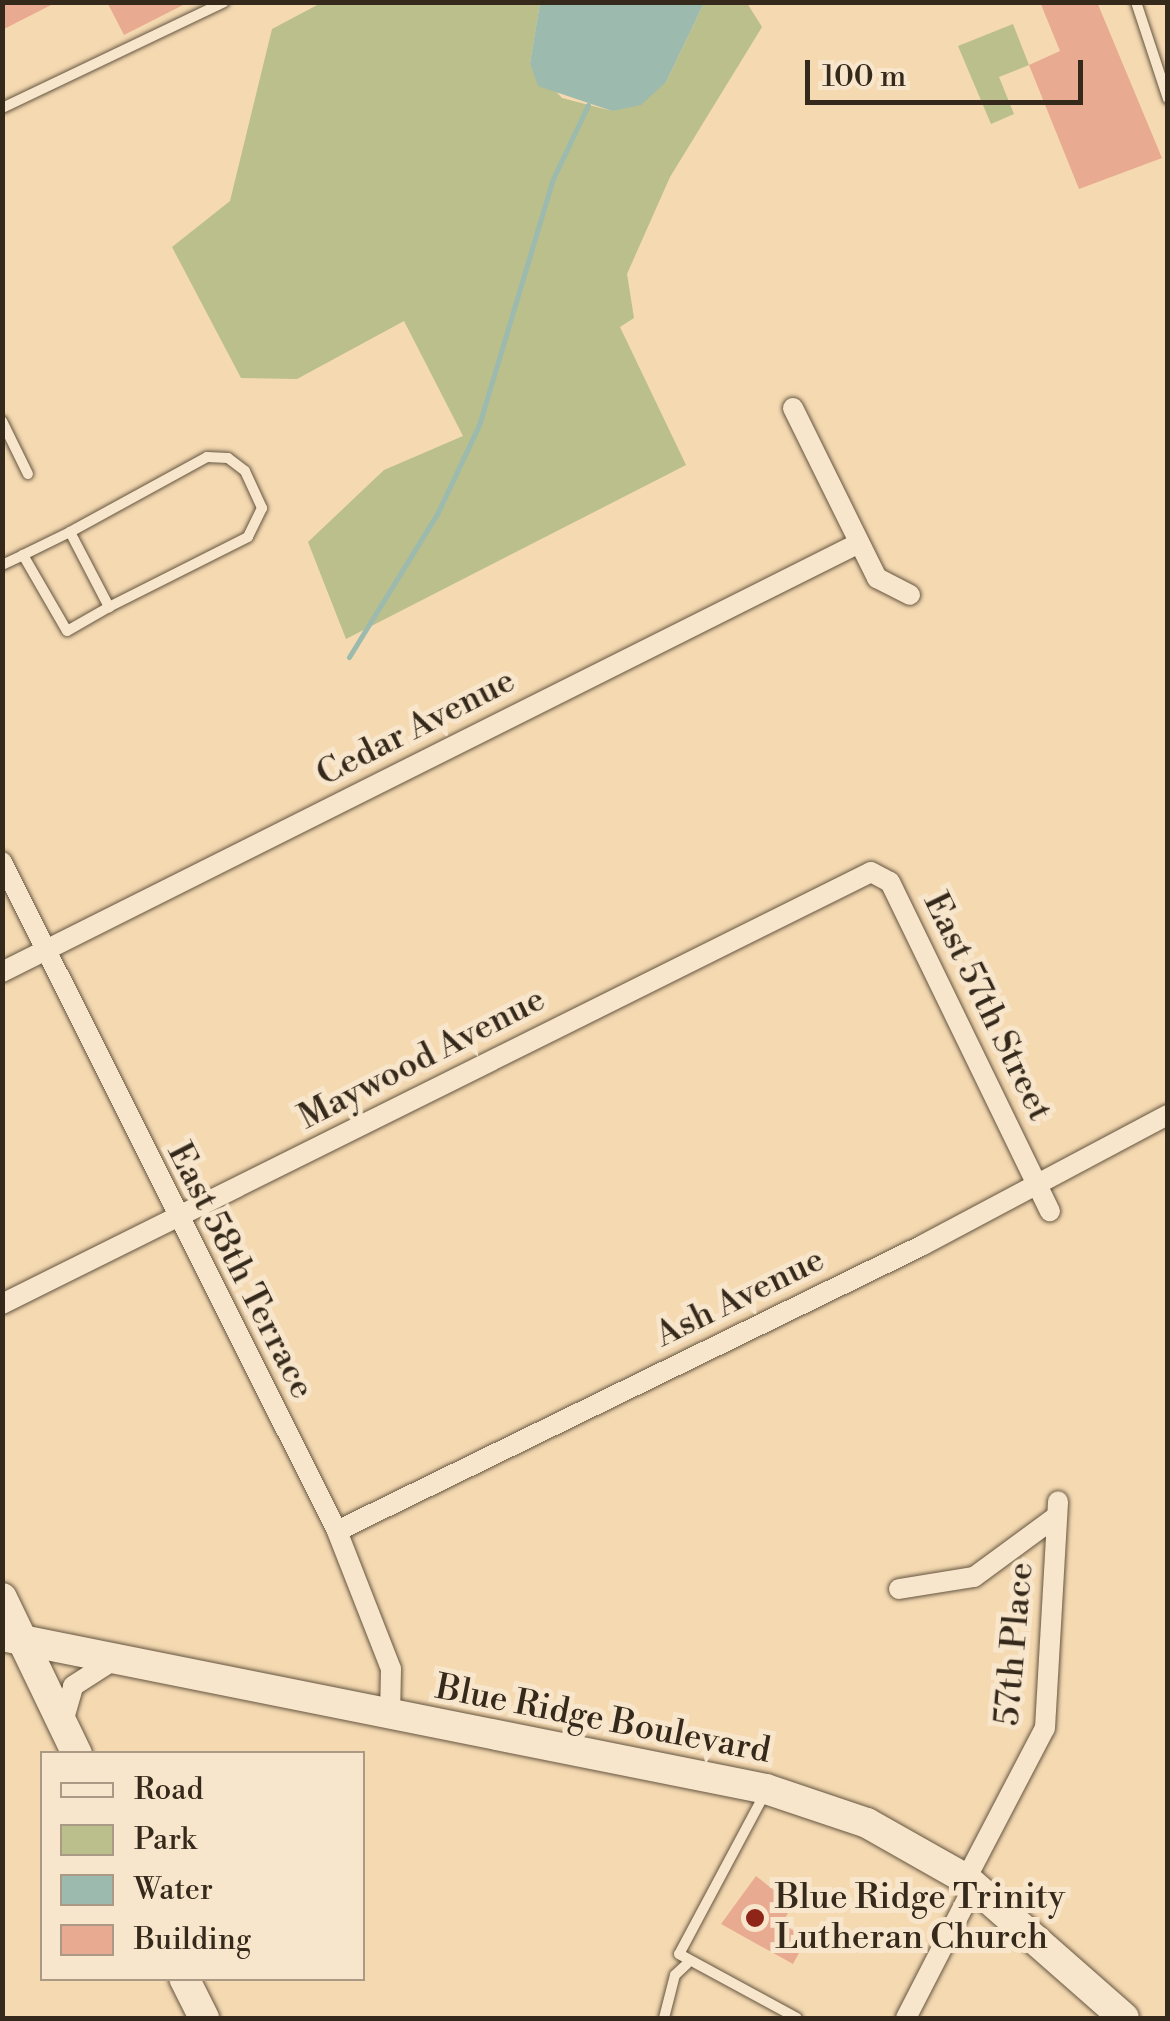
<!DOCTYPE html>
<style>
body{margin:0}
#map{position:relative;width:1170px;height:2021px;overflow:hidden;background:#f4d9b1;font-family:"Libre Bodoni",serif}
div>[style]{position:absolute}
.green>*{inset:0;background:#bbbf8c}
.water>*{inset:0;background:#9cbaad}
.stream>*{height:5px;margin:-2.5px;padding:0 2.5px;transform-origin:2.5px;border-radius:2.5px;background:#9cbaad}
.building>*{inset:0;background:#e8ab91}
.roads{filter:drop-shadow(0 0 2px #655540) drop-shadow(0 0 2px #655540)}
.lane>*{height:10px;margin:-5px;padding:0 5px;transform-origin:5px;border-radius:5px;background:#f8e6cc}
.street>*{height:20px;margin:-10px;padding:0 10px;transform-origin:10px;border-radius:10px;background:#f8e6cc}
.secondary>*{height:30px;margin:-15px;padding:0 15px;transform-origin:15px;border-radius:15px;background:#f8e6cc}
.dots>*{width:28px;height:28px;translate:-50% -50%;box-sizing:border-box;border:5px solid #f8e6cc;border-radius:50%}
span{translate:-50% -50%;white-space:nowrap;text-align:center;line-height:1.15;-webkit-text-stroke:10px #f8e6cc;paint-order:stroke}
.street-label{font-size:35px;color:#35291b}
.poi-label{font-size:35px;color:#35291b}
.left{translate:0 -50%;text-align:left}
.frame{position:absolute;inset:0;border:5px solid #35291b;pointer-events:none}
.legend{position:absolute;left:40px;top:1751px;width:325px;height:230px;box-sizing:border-box;background:#f8e6cc;border:2px solid #aa9a85;margin:0;padding:12px 18px;list-style:none;font-size:30px;color:#35291b}
.legend li{display:flex;align-items:center;gap:20px;height:50px}
.legend b{width:50px;border:2px solid #aa9a85}
.scale{position:absolute;left:805px;top:60px;width:278px;height:45px;box-sizing:border-box;border:5px solid #35291b;border-top:0;padding-left:12px;font-size:30px;line-height:35px;white-space:nowrap;color:#35291b;-webkit-text-stroke:8px #f8e6cc;paint-order:stroke}
</style>
<div id="map">
<div class="green">
<i style="clip-path:polygon(321px 3px,540px 3px,530px 63px,562px 98px,612px 111px,666px 82px,704px 3px,747px 3px,762px 27px,670px 177px,627px 274px,634px 318px,620px 327px,686px 465px,346px 639px,308px 542px,384px 470px,463px 436px,404px 321px,297px 379px,241px 378px,172px 247px,230px 201px,272px 29px)"></i>
<i style="clip-path:polygon(1013px 24px,1029px 65px,999px 77px,1014px 114px,991px 124px,958px 46px)"></i>
</div>
<div class="water">
<i style="clip-path:polygon(540px 3px,540px 2px,704px 3px,666px 82px,641px 105px,612px 111px,538px 86px,530px 63px)"></i>
</div>
<div class="stream">
<i style="left:349px;top:657px;width:168px;rotate:-58.4deg"></i>
<i style="left:437px;top:514px;width:98px;rotate:-64.7deg"></i>
<i style="left:479px;top:425px;width:255px;rotate:-73.3deg"></i>
<i style="left:552px;top:181px;width:84px;rotate:-64.7deg"></i>
</div>
<div class="building">
<i style="clip-path:polygon(2px 2px,57px 2px,2px 30px)"></i>
<i style="clip-path:polygon(107px 2px,189px 2px,124px 35px)"></i>
<i style="clip-path:polygon(1040px 2px,1097px 2px,1162px 158px,1079px 189px,1029px 65px,1060px 51px)"></i>
<i style="clip-path:polygon(756px 1876px,784px 1898px,789px 1911px,782px 1924px,807px 1938px,793px 1964px,721px 1924px)"></i>
</div>
<div class="roads">
<div class="lane">
<i style="left:1136px;top:2px;width:102px;rotate:71.7deg"></i>
<i style="left:2px;top:108px;width:246px;rotate:-25.5deg"></i>
<i style="left:2px;top:421px;width:59px;rotate:63.9deg"></i>
<i style="left:70px;top:532px;width:156px;rotate:-28.7deg"></i>
<i style="left:207px;top:457px;width:21px;rotate:3deg"></i>
<i style="left:228px;top:458px;width:21px;rotate:37deg"></i>
<i style="left:245px;top:471px;width:41px;rotate:65.3deg"></i>
<i style="left:262px;top:508px;width:32px;rotate:116deg"></i>
<i style="left:248px;top:537px;width:156px;rotate:153.3deg"></i>
<i style="left:2px;top:565px;width:23px;rotate:-25deg"></i>
<i style="left:23px;top:555px;width:52px;rotate:-26.1deg"></i>
<i style="left:70px;top:532px;width:85px;rotate:62.5deg"></i>
<i style="left:109px;top:607px;width:48px;rotate:150.3deg"></i>
<i style="left:67px;top:631px;width:88px;rotate:-120.1deg"></i>
<i style="left:764px;top:1795px;width:180px;rotate:118.1deg"></i>
<i style="left:679px;top:1954px;width:134px;rotate:28.5deg"></i>
<i style="left:664px;top:2018px;width:44px;rotate:-75.7deg"></i>
<i style="left:675px;top:1975px;width:16px;rotate:-43deg"></i>
</div>
<div class="street">
<i style="left:793px;top:408px;width:190px;rotate:63.7deg"></i>
<i style="left:877px;top:578px;width:37px;rotate:27deg"></i>
<i style="left:2px;top:862px;width:748px;rotate:63.4deg"></i>
<i style="left:337px;top:1531px;width:148px;rotate:68.6deg"></i>
<i style="left:391px;top:1669px;width:47px;rotate:91.2deg"></i>
<i style="left:2px;top:972px;width:958px;rotate:-26.59deg"></i>
<i style="left:2px;top:1304px;width:970px;rotate:-26.43deg"></i>
<i style="left:871px;top:872px;width:21px;rotate:28deg"></i>
<i style="left:890px;top:882px;width:366px;rotate:64.1deg"></i>
<i style="left:337px;top:1531px;width:652px;rotate:-26.01deg"></i>
<i style="left:923px;top:1245px;width:277px;rotate:-28deg"></i>
<i style="left:899px;top:1589px;width:76px;rotate:-9.1deg"></i>
<i style="left:974px;top:1577px;width:103px;rotate:-36.3deg"></i>
<i style="left:63px;top:1722px;width:37px;rotate:-74deg"></i>
<i style="left:73px;top:1686px;width:50px;rotate:-32.7deg"></i>
<i style="left:966px;top:1879px;width:170px;rotate:-62.4deg"></i>
<i style="left:1045px;top:1728px;width:227px;rotate:-86.7deg"></i>
<i style="left:906px;top:2018px;width:151px;rotate:-62.8deg"></i>
</div>
<div class="secondary">
<i style="left:2px;top:1598px;width:173px;rotate:64.3deg"></i>
<i style="left:2px;top:1636px;width:779px;rotate:11.32deg"></i>
<i style="left:766px;top:1789px;width:107px;rotate:18.6deg"></i>
<i style="left:867px;top:1823px;width:114px;rotate:29.5deg"></i>
<i style="left:966px;top:1879px;width:210px;rotate:41.3deg"></i>
<i style="left:184px;top:1978px;width:45px;rotate:63.4deg"></i>
</div>
</div>
<div class="dots">
<i style="left:755px;top:1918px;background:#8f2418"></i>
</div>
<div class="street-label">
<span style="left:416px;top:728px;rotate:-27deg">Cedar Avenue</span>
<span style="left:987px;top:1007px;rotate:64deg">East 57th Street</span>
<span style="left:422px;top:1059px;rotate:-27deg">Maywood Avenue</span>
<span style="left:240px;top:1271px;rotate:63deg">East 58th Terrace</span>
<span style="left:740px;top:1298px;rotate:-26deg">Ash Avenue</span>
<span style="left:1015px;top:1644px;rotate:-85deg">57th Place</span>
<span style="left:603px;top:1720px;rotate:11deg">Blue Ridge Boulevard</span>
</div>
<div class="poi-label">
<span class="left" style="left:775px;top:1918px">Blue Ridge Trinity<br>Lutheran Church</span>
</div>
<div class="frame"></div>
<ul class="legend">
<li><b style="height:12px;background:#f8e6cc"></b>Road</li>
<li><b style="height:28px;background:#bbbf8c"></b>Park</li>
<li><b style="height:28px;background:#9cbaad"></b>Water</li>
<li><b style="height:28px;background:#e8ab91"></b>Building</li>
</ul>
<div class="scale">100 m</div>
</div>
